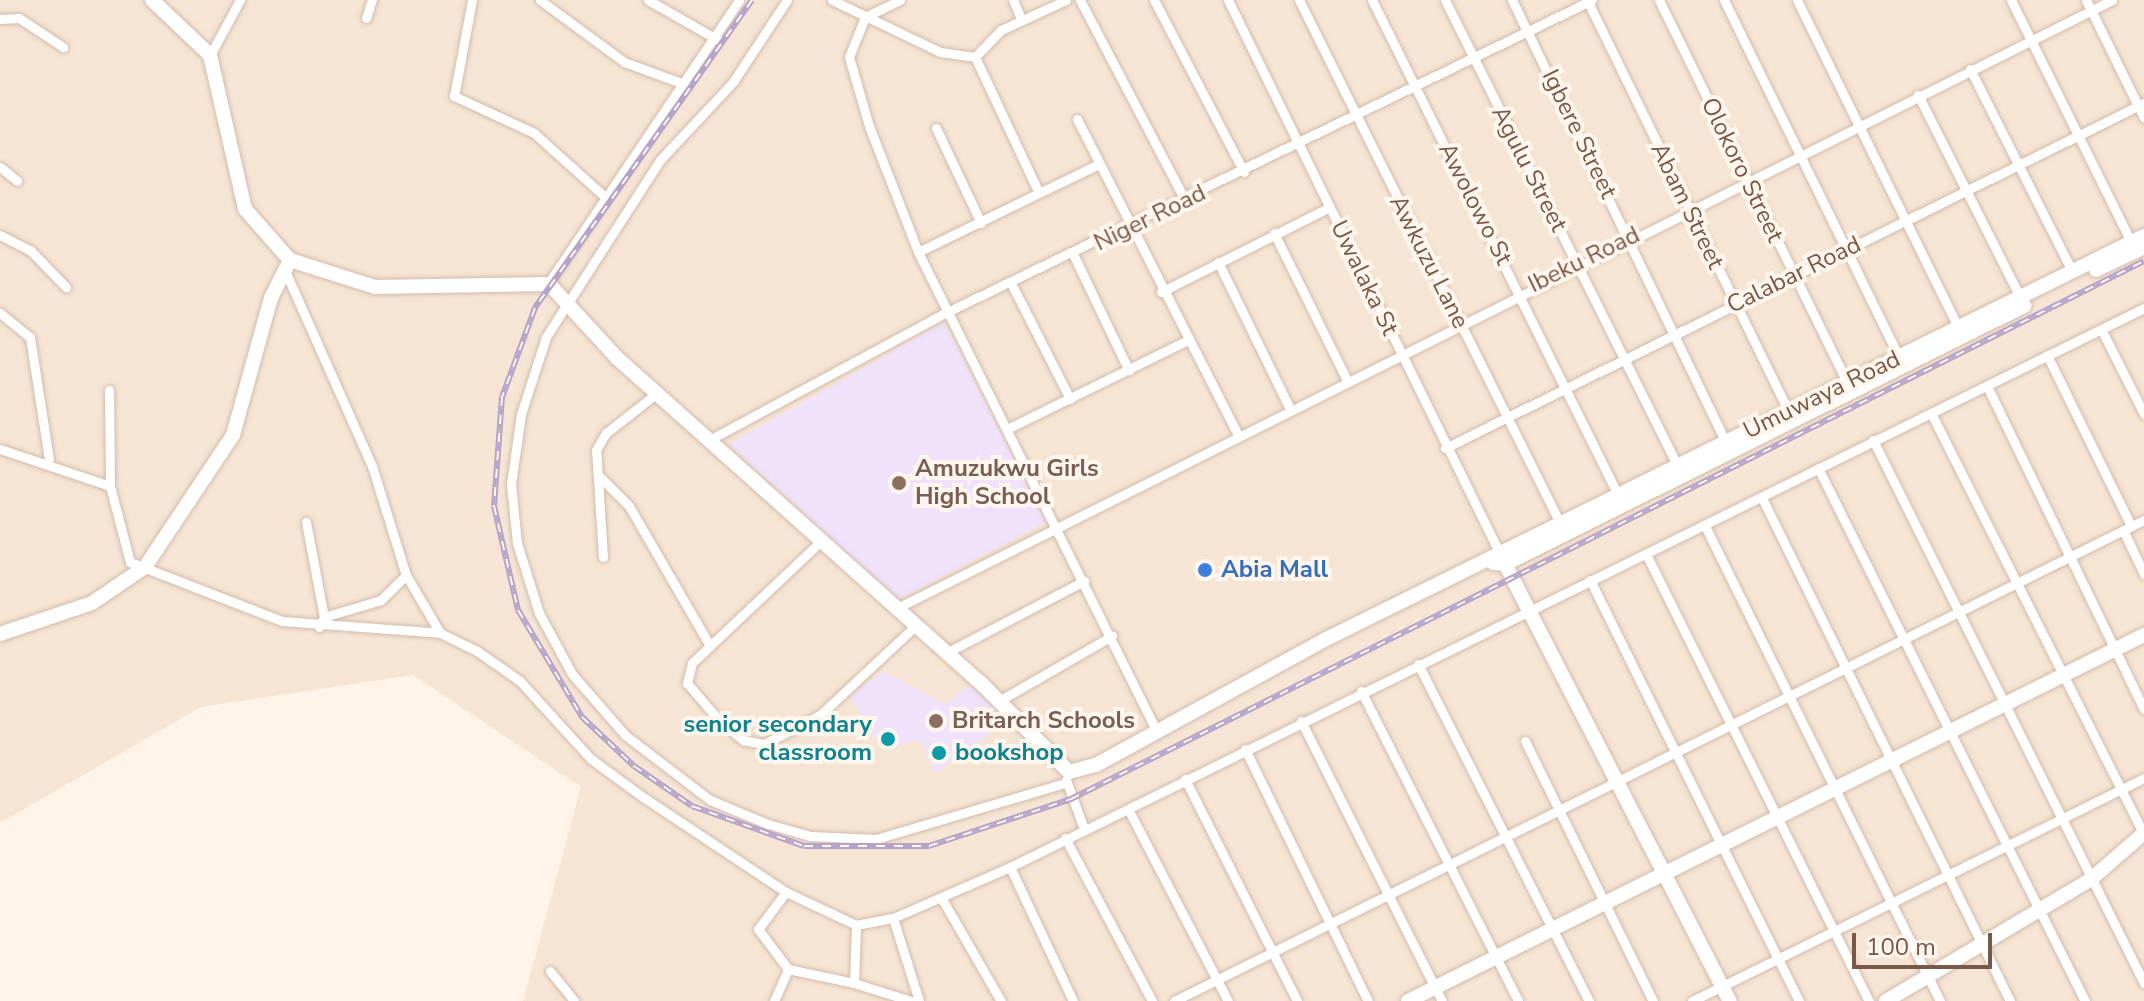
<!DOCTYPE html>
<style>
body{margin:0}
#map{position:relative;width:2144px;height:1001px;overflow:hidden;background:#fef3e6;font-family:"Nunito Sans",sans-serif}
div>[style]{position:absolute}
.residential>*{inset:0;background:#f6e5d4}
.education>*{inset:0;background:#f0e2fa}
.roads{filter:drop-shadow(0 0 2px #d3bcad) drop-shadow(0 0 2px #d3bcad)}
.street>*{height:9px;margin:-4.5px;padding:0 4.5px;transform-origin:4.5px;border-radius:4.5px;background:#fff}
.secondary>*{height:14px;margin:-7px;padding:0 7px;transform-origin:7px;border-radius:7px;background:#fff}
.rail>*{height:6px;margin-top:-3px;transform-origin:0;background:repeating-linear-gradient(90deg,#fff7ed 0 9px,#b6a3c9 0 18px);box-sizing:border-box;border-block:2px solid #b6a3c9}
.dots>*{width:22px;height:22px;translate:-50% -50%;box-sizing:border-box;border:4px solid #fff7ed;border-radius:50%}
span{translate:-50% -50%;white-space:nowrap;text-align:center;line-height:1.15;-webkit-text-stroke:8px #fff7ed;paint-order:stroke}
.street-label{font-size:24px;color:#795849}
.education-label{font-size:24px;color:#785e54;font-weight:700}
.left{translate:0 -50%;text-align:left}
.shop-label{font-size:24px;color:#366cbe;font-weight:700}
.culture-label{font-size:24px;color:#0d838f;font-weight:700}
.right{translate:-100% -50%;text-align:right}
.scale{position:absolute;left:1852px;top:933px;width:140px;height:36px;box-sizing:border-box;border:4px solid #795849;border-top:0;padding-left:10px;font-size:24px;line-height:28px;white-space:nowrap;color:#795849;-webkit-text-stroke:6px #fff7ed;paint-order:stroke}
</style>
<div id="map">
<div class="residential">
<i style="clip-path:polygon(0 0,2144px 0,2144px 1001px,523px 1001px,581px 787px,413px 675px,201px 707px,0 823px)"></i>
</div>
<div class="education">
<i style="clip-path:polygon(944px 322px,1047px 522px,896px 600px,729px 444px)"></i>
<i style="clip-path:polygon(883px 671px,945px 704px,973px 682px,1009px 720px,935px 773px,920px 740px,881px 749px,849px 695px)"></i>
</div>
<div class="roads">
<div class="street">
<i style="left:472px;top:0;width:98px;rotate:100.6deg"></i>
<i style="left:454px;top:96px;width:88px;rotate:24.8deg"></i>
<i style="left:534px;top:133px;width:96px;rotate:42deg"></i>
<i style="left:540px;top:0;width:104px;rotate:36.4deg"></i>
<i style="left:624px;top:62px;width:67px;rotate:20.1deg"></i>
<i style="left:648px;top:0;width:81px;rotate:29.7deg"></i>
<i style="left:787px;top:0;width:98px;rotate:123.4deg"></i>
<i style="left:733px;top:82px;width:107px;rotate:133.1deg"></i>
<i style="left:660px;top:160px;width:211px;rotate:122.8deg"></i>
<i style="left:546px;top:337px;width:81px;rotate:108deg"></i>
<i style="left:521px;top:414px;width:71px;rotate:98.1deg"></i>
<i style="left:511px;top:484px;width:59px;rotate:84.2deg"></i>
<i style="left:517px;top:543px;width:73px;rotate:72.6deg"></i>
<i style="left:539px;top:613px;width:69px;rotate:61.6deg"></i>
<i style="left:572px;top:674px;width:81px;rotate:49deg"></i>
<i style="left:625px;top:735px;width:107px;rotate:37.4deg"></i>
<i style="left:710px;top:800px;width:63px;rotate:22.5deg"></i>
<i style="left:768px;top:824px;width:44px;rotate:15.9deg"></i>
<i style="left:810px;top:836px;width:66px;rotate:2.6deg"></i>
<i style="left:876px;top:839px;width:197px;rotate:-16.5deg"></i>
<i style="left:832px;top:0;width:120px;rotate:25.7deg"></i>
<i style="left:940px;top:52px;width:35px;rotate:8deg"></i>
<i style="left:900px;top:0;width:39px;rotate:154deg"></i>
<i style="left:865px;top:17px;width:43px;rotate:111.8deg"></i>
<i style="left:849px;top:57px;width:72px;rotate:73.8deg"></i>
<i style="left:869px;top:126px;width:135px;rotate:68.7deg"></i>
<i style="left:918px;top:252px;width:532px;rotate:63.53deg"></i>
<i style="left:1013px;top:0;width:21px;rotate:67deg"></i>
<i style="left:1066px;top:0;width:72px;rotate:155.2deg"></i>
<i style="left:1001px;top:30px;width:37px;rotate:134deg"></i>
<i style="left:975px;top:57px;width:150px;rotate:64.8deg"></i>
<i style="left:1039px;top:193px;width:64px;rotate:-25.8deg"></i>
<i style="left:1080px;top:0;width:226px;rotate:62.3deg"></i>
<i style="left:1154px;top:0;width:194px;rotate:62.4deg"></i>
<i style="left:1228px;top:0;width:617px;rotate:63.85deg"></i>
<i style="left:1299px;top:0;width:585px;rotate:63.48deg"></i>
<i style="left:1372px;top:0;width:553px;rotate:63.57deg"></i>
<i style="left:1445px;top:0;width:522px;rotate:63.48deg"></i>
<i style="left:1512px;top:0;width:491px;rotate:64.2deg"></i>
<i style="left:1587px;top:0;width:461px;rotate:63.9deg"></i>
<i style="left:1659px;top:0;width:426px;rotate:63.8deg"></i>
<i style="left:1724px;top:0;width:398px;rotate:63.9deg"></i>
<i style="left:1797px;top:0;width:369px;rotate:63.8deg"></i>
<i style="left:2011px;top:0;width:272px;rotate:63.6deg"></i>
<i style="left:2086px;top:0;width:131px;rotate:63.8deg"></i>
<i style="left:366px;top:18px;width:19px;rotate:-72deg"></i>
<i style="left:0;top:19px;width:19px;rotate:-3deg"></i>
<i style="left:19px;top:18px;width:53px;rotate:33.4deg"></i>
<i style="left:210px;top:55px;width:63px;rotate:-61.4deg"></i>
<i style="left:1970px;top:69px;width:226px;rotate:63.2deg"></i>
<i style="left:1918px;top:95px;width:226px;rotate:63.2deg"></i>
<i style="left:1077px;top:119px;width:352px;rotate:63deg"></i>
<i style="left:936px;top:128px;width:105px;rotate:64.7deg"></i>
<i style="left:0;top:167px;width:22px;rotate:39deg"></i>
<i style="left:1274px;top:233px;width:164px;rotate:63.6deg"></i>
<i style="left:0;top:235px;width:34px;rotate:27deg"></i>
<i style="left:30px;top:250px;width:52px;rotate:45.8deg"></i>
<i style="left:918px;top:252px;width:135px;rotate:-26deg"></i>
<i style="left:1074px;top:256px;width:127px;rotate:64.4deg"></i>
<i style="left:1218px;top:262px;width:161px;rotate:63.9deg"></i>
<i style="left:286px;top:273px;width:211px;rotate:66deg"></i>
<i style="left:372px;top:466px;width:114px;rotate:72.7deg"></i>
<i style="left:406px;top:575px;width:67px;rotate:59.6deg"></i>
<i style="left:547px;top:285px;width:344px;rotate:-56deg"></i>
<i style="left:1012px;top:285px;width:128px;rotate:63deg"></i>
<i style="left:1161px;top:292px;width:189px;rotate:-26.7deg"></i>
<i style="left:0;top:313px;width:38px;rotate:39deg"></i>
<i style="left:30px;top:337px;width:124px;rotate:81.2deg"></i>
<i style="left:2101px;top:329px;width:95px;rotate:63.2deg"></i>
<i style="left:2047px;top:355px;width:191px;rotate:63.8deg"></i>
<i style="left:1987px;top:386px;width:359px;rotate:64.1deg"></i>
<i style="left:109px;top:390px;width:96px;rotate:89.4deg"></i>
<i style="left:1931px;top:413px;width:473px;rotate:63.2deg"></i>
<i style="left:1009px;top:428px;width:197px;rotate:-26.2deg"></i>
<i style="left:711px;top:439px;width:268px;rotate:-28.3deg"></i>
<i style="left:947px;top:312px;width:716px;rotate:-25.81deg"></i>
<i style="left:1873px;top:440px;width:607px;rotate:63.48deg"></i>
<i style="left:1445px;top:448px;width:780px;rotate:-26.27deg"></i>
<i style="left:0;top:449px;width:116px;rotate:18.6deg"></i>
<i style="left:110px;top:486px;width:79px;rotate:75.3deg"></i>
<i style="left:130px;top:562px;width:163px;rotate:21.2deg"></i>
<i style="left:282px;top:621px;width:158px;rotate:4.3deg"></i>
<i style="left:440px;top:633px;width:41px;rotate:25.9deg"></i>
<i style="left:477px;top:651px;width:52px;rotate:34.9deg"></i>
<i style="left:520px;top:681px;width:105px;rotate:47.7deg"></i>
<i style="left:591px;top:759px;width:64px;rotate:36.2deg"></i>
<i style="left:643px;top:797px;width:172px;rotate:33.6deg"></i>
<i style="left:786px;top:892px;width:77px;rotate:25.2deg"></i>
<i style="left:856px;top:925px;width:38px;rotate:-11deg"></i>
<i style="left:893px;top:918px;width:128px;rotate:-23.6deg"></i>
<i style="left:1010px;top:867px;width:1264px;rotate:-26.24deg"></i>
<i style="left:1818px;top:468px;width:596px;rotate:63.39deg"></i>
<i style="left:600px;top:477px;width:41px;rotate:45deg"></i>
<i style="left:629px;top:506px;width:160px;rotate:59.9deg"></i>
<i style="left:1762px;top:498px;width:561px;rotate:63.75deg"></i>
<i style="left:306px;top:522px;width:97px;rotate:79.3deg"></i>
<i style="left:1705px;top:526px;width:530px;rotate:63.68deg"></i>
<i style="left:2123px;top:530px;width:49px;rotate:64.5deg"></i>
<i style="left:821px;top:541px;width:178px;rotate:136.6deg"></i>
<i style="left:692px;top:663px;width:21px;rotate:104deg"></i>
<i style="left:687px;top:683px;width:48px;rotate:49.3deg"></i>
<i style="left:718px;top:719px;width:33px;rotate:40deg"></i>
<i style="left:743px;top:740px;width:21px;rotate:11deg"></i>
<i style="left:764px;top:744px;width:63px;rotate:-27.4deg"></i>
<i style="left:820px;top:715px;width:130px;rotate:-43.1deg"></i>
<i style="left:1646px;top:554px;width:500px;rotate:63.5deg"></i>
<i style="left:603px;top:557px;width:107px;rotate:-93.7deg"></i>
<i style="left:596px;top:450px;width:20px;rotate:-60deg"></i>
<i style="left:606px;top:433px;width:65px;rotate:-38.1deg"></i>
<i style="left:1590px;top:580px;width:470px;rotate:63.6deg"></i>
<i style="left:895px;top:609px;width:1361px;rotate:-26.58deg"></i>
<i style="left:319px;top:627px;width:11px;rotate:-63deg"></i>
<i style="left:324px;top:617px;width:59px;rotate:-16.6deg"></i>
<i style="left:381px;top:600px;width:35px;rotate:-45deg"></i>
<i style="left:946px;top:653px;width:156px;rotate:-27.6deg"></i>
<i style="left:1418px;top:664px;width:378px;rotate:63.1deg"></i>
<i style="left:1361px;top:691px;width:347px;rotate:63.1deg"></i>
<i style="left:997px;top:702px;width:133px;rotate:-29.9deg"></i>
<i style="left:1301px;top:721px;width:313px;rotate:63.3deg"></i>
<i style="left:1525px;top:741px;width:290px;rotate:63.8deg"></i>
<i style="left:1245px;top:749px;width:280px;rotate:64deg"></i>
<i style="left:1185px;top:779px;width:249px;rotate:63.2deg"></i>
<i style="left:1066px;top:780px;width:52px;rotate:69.8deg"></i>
<i style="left:1128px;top:809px;width:216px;rotate:62.5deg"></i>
<i style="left:1065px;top:838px;width:185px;rotate:61.9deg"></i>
<i style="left:1010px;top:867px;width:148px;rotate:64.8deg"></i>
<i style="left:786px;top:892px;width:46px;rotate:127.1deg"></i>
<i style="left:758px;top:929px;width:50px;rotate:53.1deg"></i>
<i style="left:788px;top:969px;width:67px;rotate:12deg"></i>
<i style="left:854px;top:983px;width:58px;rotate:-88deg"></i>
<i style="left:942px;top:899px;width:118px;rotate:60deg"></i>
<i style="left:893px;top:918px;width:87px;rotate:72.6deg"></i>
<i style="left:550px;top:971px;width:38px;rotate:51deg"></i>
<i style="left:854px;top:983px;width:60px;rotate:17.5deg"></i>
<i style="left:774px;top:1001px;width:35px;rotate:-66deg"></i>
<i style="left:1174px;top:1001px;width:1083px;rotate:-26.38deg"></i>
<i style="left:1692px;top:1001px;width:504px;rotate:-26.26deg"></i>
</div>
<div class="secondary">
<i style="left:152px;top:0;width:80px;rotate:43.5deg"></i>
<i style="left:210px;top:55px;width:158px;rotate:77.2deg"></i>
<i style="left:245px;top:209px;width:68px;rotate:48.6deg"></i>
<i style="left:290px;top:260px;width:89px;rotate:17.6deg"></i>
<i style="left:375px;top:287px;width:174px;rotate:-1deg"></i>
<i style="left:549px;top:284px;width:100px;rotate:47.4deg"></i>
<i style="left:617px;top:358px;width:487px;rotate:41.8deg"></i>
<i style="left:980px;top:682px;width:127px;rotate:45.3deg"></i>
<i style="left:1069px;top:772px;width:28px;rotate:-15deg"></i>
<i style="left:1096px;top:765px;width:260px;rotate:-28.7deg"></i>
<i style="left:1324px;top:640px;width:914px;rotate:-26.23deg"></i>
<i style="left:2096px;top:270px;width:53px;rotate:-25.6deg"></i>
<i style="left:1502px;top:558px;width:498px;rotate:62.8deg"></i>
<i style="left:1493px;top:563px;width:12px;rotate:5deg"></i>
<i style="left:1505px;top:564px;width:580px;rotate:-26.43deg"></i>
<i style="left:0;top:634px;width:97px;rotate:-18.6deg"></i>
<i style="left:92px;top:603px;width:64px;rotate:-34.2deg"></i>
<i style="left:145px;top:567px;width:159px;rotate:-56.3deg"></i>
<i style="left:233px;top:435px;width:142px;rotate:-74.5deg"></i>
<i style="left:271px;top:298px;width:42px;rotate:-63.4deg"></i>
<i style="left:1408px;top:1001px;width:822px;rotate:-26.44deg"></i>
<i style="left:1886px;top:1001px;width:237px;rotate:-30.7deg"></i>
<i style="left:2090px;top:880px;width:72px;rotate:-41deg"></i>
</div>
</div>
<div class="rail">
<i style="left:752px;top:0;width:377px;rotate:125.2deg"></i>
<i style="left:535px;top:308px;width:95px;rotate:110.3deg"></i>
<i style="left:502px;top:397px;width:109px;rotate:94.2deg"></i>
<i style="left:494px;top:506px;width:107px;rotate:77deg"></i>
<i style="left:518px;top:610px;width:125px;rotate:59.1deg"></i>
<i style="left:582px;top:717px;width:71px;rotate:43.3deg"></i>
<i style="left:634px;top:766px;width:70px;rotate:34.6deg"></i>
<i style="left:692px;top:806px;width:119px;rotate:19.7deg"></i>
<i style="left:804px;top:846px;width:125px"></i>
<i style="left:929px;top:846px;width:150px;rotate:-18.3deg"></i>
<i style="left:1071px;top:799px;width:1200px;rotate:-26.63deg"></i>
</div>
<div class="dots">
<i style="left:899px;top:483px;background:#8d6e63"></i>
<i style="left:1205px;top:570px;background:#3f7fe0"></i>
<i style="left:936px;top:721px;background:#8d6e63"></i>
<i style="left:888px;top:739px;background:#0f9aa8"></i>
<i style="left:939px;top:753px;background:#0f9aa8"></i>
</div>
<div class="street-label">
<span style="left:1579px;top:134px;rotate:64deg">Igbere Street</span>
<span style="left:1529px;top:169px;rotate:63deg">Agulu Street</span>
<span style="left:1742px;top:170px;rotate:64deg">Olokoro Street</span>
<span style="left:1475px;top:204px;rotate:63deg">Awolowo St</span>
<span style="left:1687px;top:206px;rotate:64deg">Abam Street</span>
<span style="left:1150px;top:218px;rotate:-26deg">Niger Road</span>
<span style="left:1584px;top:260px;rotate:-26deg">Ibeku Road</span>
<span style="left:1429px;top:262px;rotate:63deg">Awkuzu Lane</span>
<span style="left:1794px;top:275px;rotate:-26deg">Calabar Road</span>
<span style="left:1364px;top:278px;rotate:64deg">Uwalaka St</span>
<span style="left:1822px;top:395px;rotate:-26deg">Umuwaya Road</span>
</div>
<div class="education-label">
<span class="left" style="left:915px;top:483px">Amuzukwu Girls<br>High School</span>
<span class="left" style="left:952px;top:721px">Britarch Schools</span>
</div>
<div class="shop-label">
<span class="left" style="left:1221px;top:570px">Abia Mall</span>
</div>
<div class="culture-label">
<span class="right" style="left:872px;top:739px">senior secondary<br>classroom</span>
<span class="left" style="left:955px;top:753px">bookshop</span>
</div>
<div class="scale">100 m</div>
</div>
